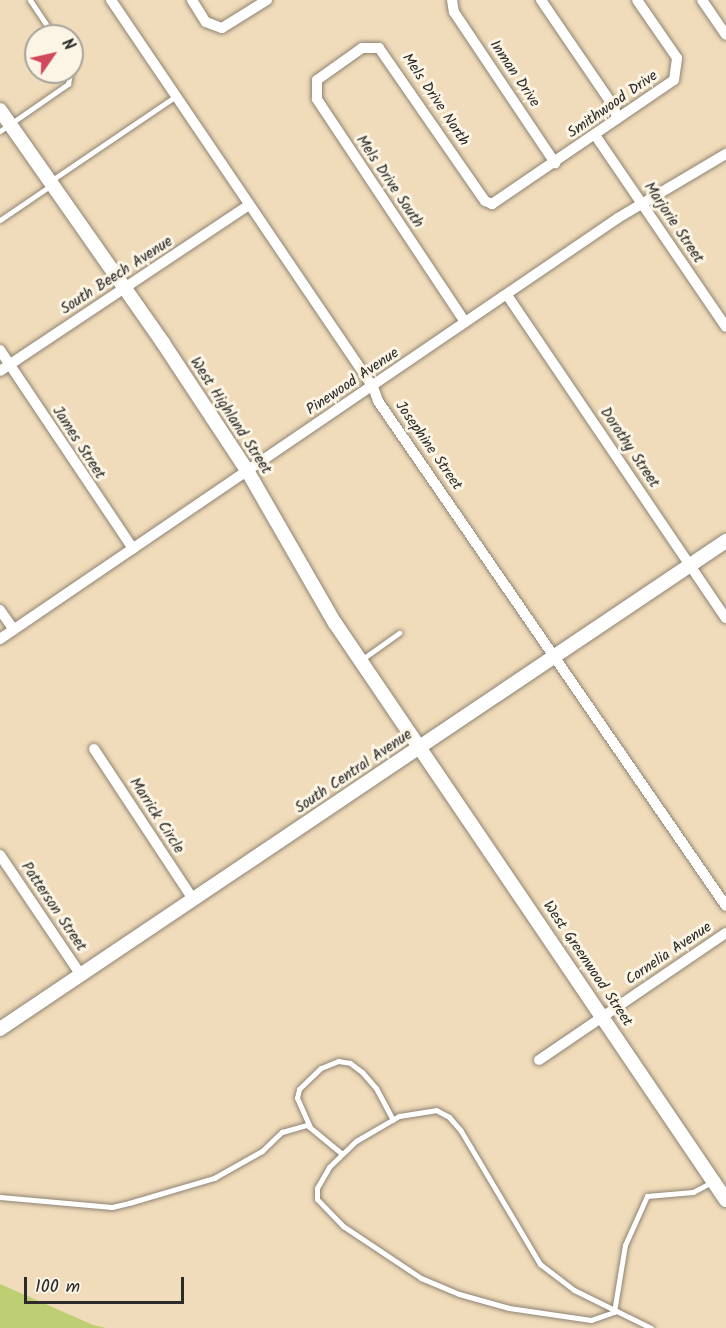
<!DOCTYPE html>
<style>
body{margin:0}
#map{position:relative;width:726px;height:1328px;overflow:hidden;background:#f0dbba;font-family:Kalam,sans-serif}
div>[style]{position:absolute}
.green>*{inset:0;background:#bdcf72}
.roads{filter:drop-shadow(0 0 2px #8e8372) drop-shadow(0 0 2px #8e8372)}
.service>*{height:5px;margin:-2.5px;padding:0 2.5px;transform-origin:2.5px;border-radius:2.5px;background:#fff}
.minor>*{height:10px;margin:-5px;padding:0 5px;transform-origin:5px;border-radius:5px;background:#fff}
.tertiary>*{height:14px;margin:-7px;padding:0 7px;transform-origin:7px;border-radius:7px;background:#fff}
span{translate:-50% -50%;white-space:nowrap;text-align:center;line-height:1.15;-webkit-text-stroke:6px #fcf5e5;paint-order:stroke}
.street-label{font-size:15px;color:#2b2b2b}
.north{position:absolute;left:24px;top:24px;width:60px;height:60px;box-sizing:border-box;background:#fcf5e5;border:2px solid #a8a49b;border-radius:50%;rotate:56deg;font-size:16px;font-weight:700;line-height:24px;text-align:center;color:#2b2b2b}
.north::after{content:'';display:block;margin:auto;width:21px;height:27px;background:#d1495b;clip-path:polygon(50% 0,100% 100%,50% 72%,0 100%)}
.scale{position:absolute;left:24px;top:1277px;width:160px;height:27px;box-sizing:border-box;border:3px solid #2b2b2b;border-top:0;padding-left:8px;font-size:18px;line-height:21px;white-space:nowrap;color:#2b2b2b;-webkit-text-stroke:4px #fcf5e5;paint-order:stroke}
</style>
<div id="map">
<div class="green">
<i style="clip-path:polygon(0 1284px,93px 1325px,106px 1328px,0 1328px)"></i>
</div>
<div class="roads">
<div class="service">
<i style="left:30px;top:0;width:43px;rotate:56.3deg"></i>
<i style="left:0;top:131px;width:83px;rotate:-34.7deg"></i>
<i style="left:68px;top:84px;width:21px;rotate:-79deg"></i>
<i style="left:52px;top:180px;width:150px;rotate:-34.1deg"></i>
<i style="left:0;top:220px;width:64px;rotate:-34.2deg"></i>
<i style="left:361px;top:660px;width:47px;rotate:-35.4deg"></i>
<i style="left:310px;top:1127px;width:32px;rotate:-114deg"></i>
<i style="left:297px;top:1098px;width:9px;rotate:-77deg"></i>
<i style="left:299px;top:1089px;width:30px;rotate:-44deg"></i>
<i style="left:321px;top:1068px;width:18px;rotate:-22deg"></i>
<i style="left:338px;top:1061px;width:12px;rotate:9deg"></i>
<i style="left:350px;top:1063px;width:15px;rotate:37deg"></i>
<i style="left:362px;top:1072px;width:21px;rotate:49deg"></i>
<i style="left:376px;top:1088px;width:36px;rotate:62deg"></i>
<i style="left:0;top:1197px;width:112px;rotate:5.1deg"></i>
<i style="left:112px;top:1207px;width:17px;rotate:-13deg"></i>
<i style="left:129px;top:1203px;width:89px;rotate:-16.4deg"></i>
<i style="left:214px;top:1178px;width:55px;rotate:-29.4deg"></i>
<i style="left:262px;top:1151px;width:28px;rotate:-44deg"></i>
<i style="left:282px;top:1132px;width:26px;rotate:-16deg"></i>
<i style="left:307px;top:1125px;width:44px;rotate:39.5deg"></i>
<i style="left:614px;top:1312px;width:24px;rotate:161deg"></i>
<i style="left:591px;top:1320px;width:83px;rotate:-171.7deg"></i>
<i style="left:509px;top:1308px;width:52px;rotate:-164.4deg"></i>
<i style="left:459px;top:1294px;width:41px;rotate:-157.2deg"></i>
<i style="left:421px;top:1278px;width:94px;rotate:-146.3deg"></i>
<i style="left:343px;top:1226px;width:37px;rotate:-134deg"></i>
<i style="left:317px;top:1199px;width:11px;rotate:-90deg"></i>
<i style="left:317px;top:1188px;width:24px;rotate:-60deg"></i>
<i style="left:329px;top:1167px;width:37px;rotate:-44deg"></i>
<i style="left:356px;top:1141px;width:50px;rotate:-30.2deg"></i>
<i style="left:399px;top:1116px;width:37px;rotate:-9deg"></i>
<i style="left:436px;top:1110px;width:15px;rotate:28deg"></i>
<i style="left:449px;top:1117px;width:18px;rotate:49deg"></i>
<i style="left:461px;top:1131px;width:155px;rotate:59.3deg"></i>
<i style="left:540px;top:1264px;width:43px;rotate:37.4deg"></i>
<i style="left:574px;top:1290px;width:86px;rotate:26.3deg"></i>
<i style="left:614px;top:1312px;width:68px;rotate:-80.7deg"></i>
<i style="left:625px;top:1245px;width:54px;rotate:-65.8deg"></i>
<i style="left:647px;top:1196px;width:46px;rotate:-5deg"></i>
<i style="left:693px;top:1192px;width:21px;rotate:-28deg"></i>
</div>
<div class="minor">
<i style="left:111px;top:0;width:467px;rotate:55.9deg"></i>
<i style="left:373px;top:387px;width:15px;rotate:70deg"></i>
<i style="left:378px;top:401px;width:613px;rotate:55.43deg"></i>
<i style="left:192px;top:0;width:26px;rotate:58deg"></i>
<i style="left:206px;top:22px;width:17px;rotate:21deg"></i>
<i style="left:222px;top:28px;width:53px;rotate:-31.9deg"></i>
<i style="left:452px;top:0;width:12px;rotate:81deg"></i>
<i style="left:454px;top:12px;width:182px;rotate:56.2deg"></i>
<i style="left:541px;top:0;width:130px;rotate:55.7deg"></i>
<i style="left:614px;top:107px;width:12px;rotate:76deg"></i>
<i style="left:702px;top:0;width:42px;rotate:55.6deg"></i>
<i style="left:595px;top:135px;width:232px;rotate:55.7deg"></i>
<i style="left:507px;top:295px;width:390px;rotate:55.9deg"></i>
<i style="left:465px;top:322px;width:268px;rotate:-123.6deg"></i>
<i style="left:317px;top:99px;width:19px;rotate:-90deg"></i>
<i style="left:317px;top:80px;width:55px;rotate:-35.4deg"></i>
<i style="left:362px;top:48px;width:17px"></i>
<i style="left:379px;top:48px;width:186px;rotate:55.3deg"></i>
<i style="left:485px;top:201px;width:8px;rotate:23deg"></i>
<i style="left:492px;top:204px;width:220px;rotate:-34.3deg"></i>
<i style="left:674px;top:80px;width:22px;rotate:-82deg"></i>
<i style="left:677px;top:58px;width:70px;rotate:-124.6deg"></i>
<i style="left:0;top:350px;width:239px;rotate:56.2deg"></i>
<i style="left:0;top:371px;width:299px;rotate:-33.7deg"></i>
<i style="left:0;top:610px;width:24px;rotate:55deg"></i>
<i style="left:0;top:639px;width:748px;rotate:-34.26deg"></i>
<i style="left:618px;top:218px;width:126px;rotate:-30.7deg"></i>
<i style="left:94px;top:749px;width:180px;rotate:56.6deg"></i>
<i style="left:0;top:855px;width:145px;rotate:56deg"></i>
<i style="left:539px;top:1060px;width:226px;rotate:-34.2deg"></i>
</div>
<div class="tertiary">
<i style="left:0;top:110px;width:284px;rotate:55deg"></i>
<i style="left:163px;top:343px;width:154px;rotate:56.6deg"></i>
<i style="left:248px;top:472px;width:174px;rotate:60.1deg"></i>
<i style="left:335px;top:623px;width:697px;rotate:55.88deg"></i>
<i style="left:0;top:1029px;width:875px;rotate:-33.91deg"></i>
</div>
</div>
<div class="street-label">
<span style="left:514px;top:74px;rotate:56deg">Inman Drive</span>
<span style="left:435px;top:100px;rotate:56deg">Mels Drive North</span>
<span style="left:613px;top:105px;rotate:-35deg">Smithwood Drive</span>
<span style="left:389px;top:182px;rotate:56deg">Mels Drive South</span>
<span style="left:673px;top:223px;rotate:56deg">Marjorie Street</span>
<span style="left:117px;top:276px;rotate:-33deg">South Beech Avenue</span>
<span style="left:353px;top:382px;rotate:-34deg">Pinewood Avenue</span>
<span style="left:230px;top:416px;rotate:57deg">West Highland Street</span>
<span style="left:78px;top:443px;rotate:57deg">James Street</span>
<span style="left:428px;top:446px;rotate:55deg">Josephine Street</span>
<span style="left:629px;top:448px;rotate:56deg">Dorothy Street</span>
<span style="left:354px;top:772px;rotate:-34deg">South Central Avenue</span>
<span style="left:156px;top:816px;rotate:57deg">Marrick Circle</span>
<span style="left:53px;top:907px;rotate:56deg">Patterson Street</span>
<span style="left:669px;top:954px;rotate:-34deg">Cornelia Avenue</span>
<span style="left:587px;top:964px;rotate:56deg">West Greenwood Street</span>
</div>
<div class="north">N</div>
<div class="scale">100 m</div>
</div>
